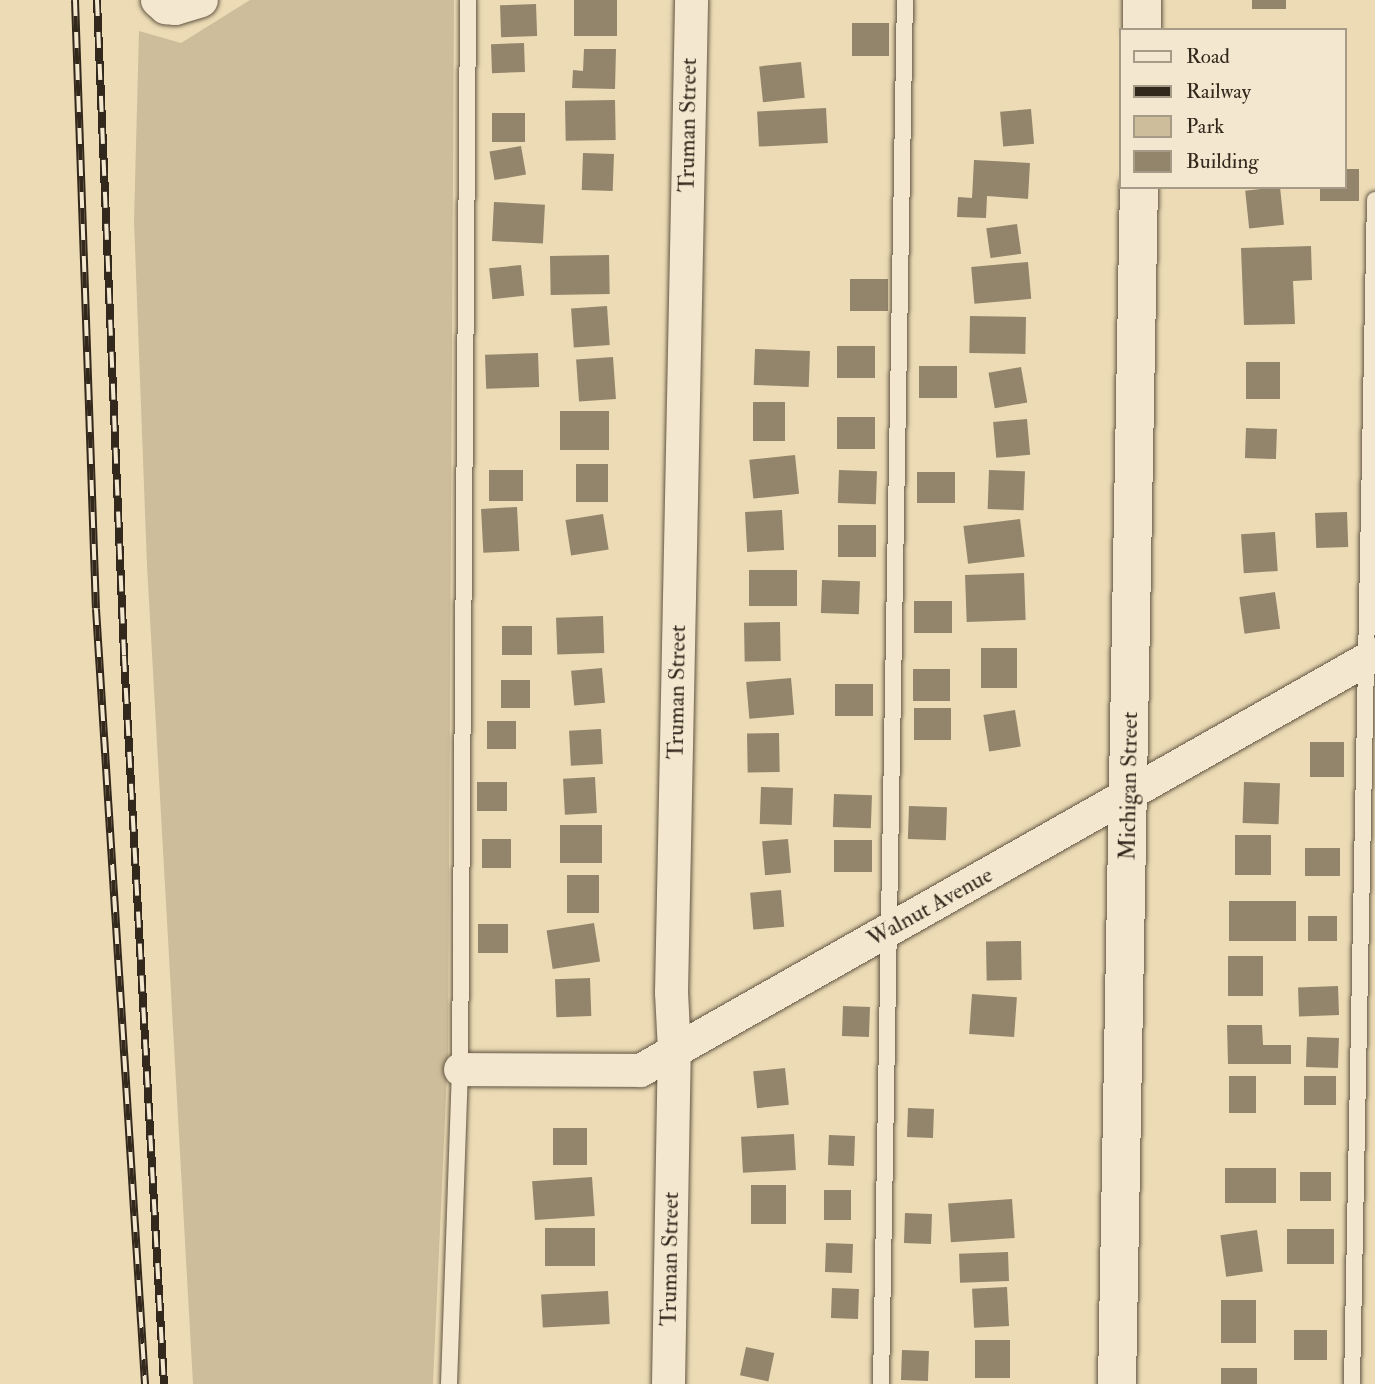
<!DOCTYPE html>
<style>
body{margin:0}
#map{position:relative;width:1375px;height:1384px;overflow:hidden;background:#ecdbb5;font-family:"IM FELL Double Pica",serif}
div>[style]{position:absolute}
.green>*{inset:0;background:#cdbd9b}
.building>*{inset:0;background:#93856c;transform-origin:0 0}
.roads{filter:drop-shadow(0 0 2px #615542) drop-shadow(0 0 2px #615542)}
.lane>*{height:16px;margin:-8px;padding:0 8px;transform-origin:8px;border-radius:8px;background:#f3e8cf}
.street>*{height:33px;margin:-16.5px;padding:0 16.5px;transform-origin:16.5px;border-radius:16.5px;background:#f3e8cf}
.secondary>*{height:38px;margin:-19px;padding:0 19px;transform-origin:19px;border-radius:19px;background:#f3e8cf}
.rail>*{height:8px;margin-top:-4px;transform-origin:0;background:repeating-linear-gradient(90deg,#f3e8cf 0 16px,#33281c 0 32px);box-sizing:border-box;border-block:2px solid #33281c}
span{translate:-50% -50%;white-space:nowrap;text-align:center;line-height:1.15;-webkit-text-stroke:7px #f3e8cf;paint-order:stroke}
.street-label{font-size:23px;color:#33281c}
.legend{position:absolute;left:1119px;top:28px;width:228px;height:161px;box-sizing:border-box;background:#f3e8cf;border:2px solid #a69b87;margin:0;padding:9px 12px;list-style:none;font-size:21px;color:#33281c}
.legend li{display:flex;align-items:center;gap:14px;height:35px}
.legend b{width:35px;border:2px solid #a69b87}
</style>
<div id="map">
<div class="green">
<i style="clip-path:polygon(250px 0,454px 0,448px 1053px,433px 1384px,193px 1384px,147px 565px,134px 221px,139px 31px,181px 43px)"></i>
</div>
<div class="building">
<i style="left:574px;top:0;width:43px;height:36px"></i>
<i style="left:1252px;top:0;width:34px;height:9px"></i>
<i style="left:536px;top:4px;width:32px;height:36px;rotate:88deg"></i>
<i style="left:852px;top:23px;width:37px;height:33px"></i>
<i style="left:524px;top:43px;width:29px;height:33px;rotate:88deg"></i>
<i style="clip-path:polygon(584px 49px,616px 49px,615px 89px,572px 88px,573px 70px,583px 71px)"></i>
<i style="left:801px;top:62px;width:36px;height:42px;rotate:84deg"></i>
<i style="left:615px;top:100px;width:40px;height:50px;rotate:89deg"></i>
<i style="left:826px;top:108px;width:35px;height:69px;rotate:87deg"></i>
<i style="left:1031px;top:109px;width:35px;height:31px;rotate:85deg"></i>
<i style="left:492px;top:113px;width:33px;height:29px"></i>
<i style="left:521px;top:146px;width:29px;height:32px;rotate:80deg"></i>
<i style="left:583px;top:153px;width:31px;height:37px;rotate:2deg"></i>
<i style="clip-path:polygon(974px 160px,1030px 163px,1028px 199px,987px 196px,986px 218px,957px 217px,958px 197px,972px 198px)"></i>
<i style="clip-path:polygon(1345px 169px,1359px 169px,1359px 201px,1320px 201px,1320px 187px,1345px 187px)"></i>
<i style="left:1280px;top:187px;width:38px;height:35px;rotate:84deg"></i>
<i style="left:494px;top:202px;width:51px;height:39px;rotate:3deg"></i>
<i style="left:1017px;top:224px;width:30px;height:31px;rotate:82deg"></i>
<i style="clip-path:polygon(1311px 246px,1312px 280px,1293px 281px,1295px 324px,1244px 325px,1241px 248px)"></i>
<i style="left:609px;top:255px;width:39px;height:59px;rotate:89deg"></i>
<i style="left:1028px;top:262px;width:37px;height:57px;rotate:85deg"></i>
<i style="left:521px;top:265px;width:31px;height:32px;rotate:84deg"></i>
<i style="left:850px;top:279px;width:38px;height:32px"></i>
<i style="left:607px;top:306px;width:39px;height:36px;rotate:86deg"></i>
<i style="left:970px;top:316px;width:56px;height:37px;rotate:1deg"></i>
<i style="left:837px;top:346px;width:38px;height:32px"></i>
<i style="left:755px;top:349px;width:55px;height:36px;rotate:2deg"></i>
<i style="left:538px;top:353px;width:34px;height:53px;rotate:88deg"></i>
<i style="left:613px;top:357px;width:42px;height:37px;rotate:86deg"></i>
<i style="left:1246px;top:362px;width:34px;height:37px"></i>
<i style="left:919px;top:366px;width:38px;height:32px"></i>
<i style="left:1021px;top:367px;width:36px;height:33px;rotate:80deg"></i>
<i style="left:753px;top:402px;width:32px;height:39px"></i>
<i style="left:560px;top:411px;width:49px;height:39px"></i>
<i style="left:837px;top:417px;width:38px;height:32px"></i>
<i style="left:1027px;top:419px;width:36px;height:34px;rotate:85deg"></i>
<i style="left:1246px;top:428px;width:31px;height:30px;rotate:2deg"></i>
<i style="left:795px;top:455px;width:39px;height:46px;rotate:84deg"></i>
<i style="left:576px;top:464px;width:32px;height:38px"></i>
<i style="left:523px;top:470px;width:31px;height:34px;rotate:90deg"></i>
<i style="left:839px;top:470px;width:38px;height:33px;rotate:2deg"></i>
<i style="left:989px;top:470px;width:36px;height:39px;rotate:2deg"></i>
<i style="left:917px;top:472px;width:38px;height:31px"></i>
<i style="left:517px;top:507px;width:44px;height:36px;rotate:87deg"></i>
<i style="left:782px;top:510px;width:40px;height:37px;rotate:87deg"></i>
<i style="left:1347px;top:512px;width:35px;height:32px;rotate:88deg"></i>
<i style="left:603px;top:514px;width:36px;height:38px;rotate:81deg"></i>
<i style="left:1020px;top:519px;width:38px;height:57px;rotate:83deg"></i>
<i style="left:838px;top:525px;width:38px;height:32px"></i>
<i style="left:1275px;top:532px;width:39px;height:34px;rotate:86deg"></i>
<i style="left:797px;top:570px;width:36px;height:48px;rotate:90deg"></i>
<i style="left:1024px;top:573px;width:47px;height:59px;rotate:88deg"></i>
<i style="left:822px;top:580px;width:38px;height:33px;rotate:2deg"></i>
<i style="left:1275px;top:592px;width:37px;height:36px;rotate:82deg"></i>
<i style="left:914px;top:601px;width:38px;height:32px"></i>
<i style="left:603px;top:616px;width:37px;height:47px;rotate:88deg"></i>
<i style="left:780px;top:622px;width:39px;height:36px;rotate:89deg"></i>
<i style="left:502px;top:626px;width:30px;height:29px"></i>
<i style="left:981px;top:648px;width:36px;height:40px"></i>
<i style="left:602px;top:668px;width:35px;height:31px;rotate:85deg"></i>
<i style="left:913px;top:669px;width:37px;height:32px"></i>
<i style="left:791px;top:678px;width:37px;height:45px;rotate:85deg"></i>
<i style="left:501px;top:680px;width:29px;height:28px"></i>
<i style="left:835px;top:684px;width:38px;height:32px"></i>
<i style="left:914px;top:708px;width:37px;height:32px"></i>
<i style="left:1015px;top:710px;width:37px;height:32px;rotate:81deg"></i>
<i style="left:487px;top:721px;width:29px;height:28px"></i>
<i style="left:601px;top:729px;width:35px;height:32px;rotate:87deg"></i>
<i style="left:779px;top:733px;width:39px;height:32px;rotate:89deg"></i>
<i style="left:1310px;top:742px;width:34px;height:35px"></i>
<i style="left:595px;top:777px;width:36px;height:32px;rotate:87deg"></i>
<i style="left:477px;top:782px;width:30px;height:29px"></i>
<i style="left:1244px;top:782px;width:36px;height:41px;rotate:2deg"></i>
<i style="left:761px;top:787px;width:32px;height:37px;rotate:2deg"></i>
<i style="left:834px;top:794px;width:38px;height:33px;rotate:2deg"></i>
<i style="left:909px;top:806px;width:38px;height:33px;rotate:2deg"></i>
<i style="left:602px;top:825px;width:38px;height:42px;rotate:90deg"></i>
<i style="left:1235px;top:835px;width:36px;height:40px"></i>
<i style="left:482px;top:839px;width:29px;height:29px"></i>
<i style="left:788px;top:839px;width:34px;height:26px;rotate:85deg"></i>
<i style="left:834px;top:840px;width:38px;height:32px"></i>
<i style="left:1305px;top:848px;width:35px;height:28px"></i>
<i style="left:567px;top:875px;width:32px;height:38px"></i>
<i style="left:781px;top:890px;width:37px;height:31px;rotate:85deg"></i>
<i style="left:1229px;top:901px;width:67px;height:40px"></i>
<i style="left:1308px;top:916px;width:29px;height:25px"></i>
<i style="left:594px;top:923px;width:39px;height:48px;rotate:81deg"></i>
<i style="left:478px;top:924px;width:30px;height:29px"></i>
<i style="left:1021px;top:941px;width:39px;height:35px;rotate:89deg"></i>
<i style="left:1228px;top:956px;width:35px;height:40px"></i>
<i style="left:590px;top:978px;width:38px;height:35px;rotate:88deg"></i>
<i style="left:1338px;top:986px;width:29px;height:40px;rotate:88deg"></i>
<i style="left:972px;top:994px;width:45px;height:40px;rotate:4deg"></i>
<i style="left:843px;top:1006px;width:27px;height:30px;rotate:2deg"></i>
<i style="clip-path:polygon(1227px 1025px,1262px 1025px,1263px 1045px,1291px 1045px,1291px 1064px,1228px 1064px)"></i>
<i style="left:1307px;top:1037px;width:32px;height:30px;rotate:2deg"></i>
<i style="left:785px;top:1068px;width:37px;height:32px;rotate:84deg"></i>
<i style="left:1229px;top:1076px;width:27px;height:37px"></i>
<i style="left:1304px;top:1076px;width:32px;height:29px"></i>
<i style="left:908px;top:1108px;width:26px;height:29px;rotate:2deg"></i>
<i style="left:553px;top:1128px;width:34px;height:37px"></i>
<i style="left:794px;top:1134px;width:36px;height:53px;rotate:87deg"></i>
<i style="left:829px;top:1135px;width:26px;height:30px;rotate:2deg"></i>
<i style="left:1225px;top:1168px;width:51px;height:35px"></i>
<i style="left:1300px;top:1172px;width:31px;height:29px"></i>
<i style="left:592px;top:1177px;width:39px;height:60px;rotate:86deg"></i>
<i style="left:786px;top:1185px;width:39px;height:35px;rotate:90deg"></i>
<i style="left:824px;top:1190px;width:27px;height:30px"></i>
<i style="left:1012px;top:1199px;width:39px;height:64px;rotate:86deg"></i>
<i style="left:905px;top:1213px;width:27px;height:30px;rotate:2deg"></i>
<i style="left:545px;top:1228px;width:50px;height:38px"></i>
<i style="left:1287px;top:1229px;width:47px;height:35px"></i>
<i style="left:1257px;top:1230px;width:42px;height:37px;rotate:82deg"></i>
<i style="left:826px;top:1243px;width:27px;height:29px;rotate:2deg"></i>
<i style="left:1008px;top:1252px;width:29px;height:49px;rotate:88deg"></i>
<i style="left:1007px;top:1287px;width:39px;height:35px;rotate:87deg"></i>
<i style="left:832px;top:1288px;width:27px;height:30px;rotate:2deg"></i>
<i style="left:608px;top:1291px;width:33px;height:67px;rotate:87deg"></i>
<i style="left:1256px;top:1300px;width:43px;height:35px;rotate:90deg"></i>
<i style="left:1294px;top:1330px;width:33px;height:30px"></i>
<i style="left:975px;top:1340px;width:35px;height:38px"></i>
<i style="left:746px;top:1347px;width:29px;height:29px;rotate:12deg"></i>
<i style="left:902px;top:1350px;width:27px;height:30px;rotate:2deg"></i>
<i style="left:1221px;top:1368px;width:36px;height:16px"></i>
</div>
<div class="roads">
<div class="lane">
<i style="left:449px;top:1384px;width:315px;rotate:-88deg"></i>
<i style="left:460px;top:1069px;width:1069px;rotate:-89.57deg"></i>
<i style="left:881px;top:1384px;width:1384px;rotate:-89.01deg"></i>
<i style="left:1352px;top:1384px;width:1184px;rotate:-88.89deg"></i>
</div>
<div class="street">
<i style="left:157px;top:0;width:11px;rotate:41deg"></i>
<i style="left:165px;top:7px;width:10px;rotate:6deg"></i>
<i style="left:175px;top:8px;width:27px;rotate:-17deg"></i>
<i style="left:460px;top:1069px;width:180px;rotate:0.3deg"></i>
<i style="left:640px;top:1070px;width:845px;rotate:-29.51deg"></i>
<i style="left:668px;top:1384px;width:333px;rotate:-89deg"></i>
<i style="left:674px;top:1051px;width:59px;rotate:-92.9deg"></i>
<i style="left:671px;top:992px;width:992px;rotate:-88.84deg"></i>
</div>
<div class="secondary">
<i style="left:1142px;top:30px;width:30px;rotate:-90deg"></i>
<i style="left:1117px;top:1384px;width:1197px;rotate:-88.95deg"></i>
</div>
</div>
<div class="rail">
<i style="left:75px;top:0;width:609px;rotate:88.03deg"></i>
<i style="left:96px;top:609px;width:777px;rotate:86.38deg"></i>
<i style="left:97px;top:0;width:657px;rotate:87.64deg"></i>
<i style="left:124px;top:656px;width:729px;rotate:86.86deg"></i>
</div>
<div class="street-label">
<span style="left:688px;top:125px;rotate:-89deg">Truman Street</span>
<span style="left:677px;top:692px;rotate:-89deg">Truman Street</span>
<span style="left:1129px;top:786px;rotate:-89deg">Michigan Street</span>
<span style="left:930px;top:907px;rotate:-29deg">Walnut Avenue</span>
<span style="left:670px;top:1259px;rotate:-89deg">Truman Street</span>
</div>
<ul class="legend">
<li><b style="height:9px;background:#f3e8cf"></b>Road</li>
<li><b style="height:9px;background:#33281c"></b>Railway</li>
<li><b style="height:19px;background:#cdbd9b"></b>Park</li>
<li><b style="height:19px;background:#93856c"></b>Building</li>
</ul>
</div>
